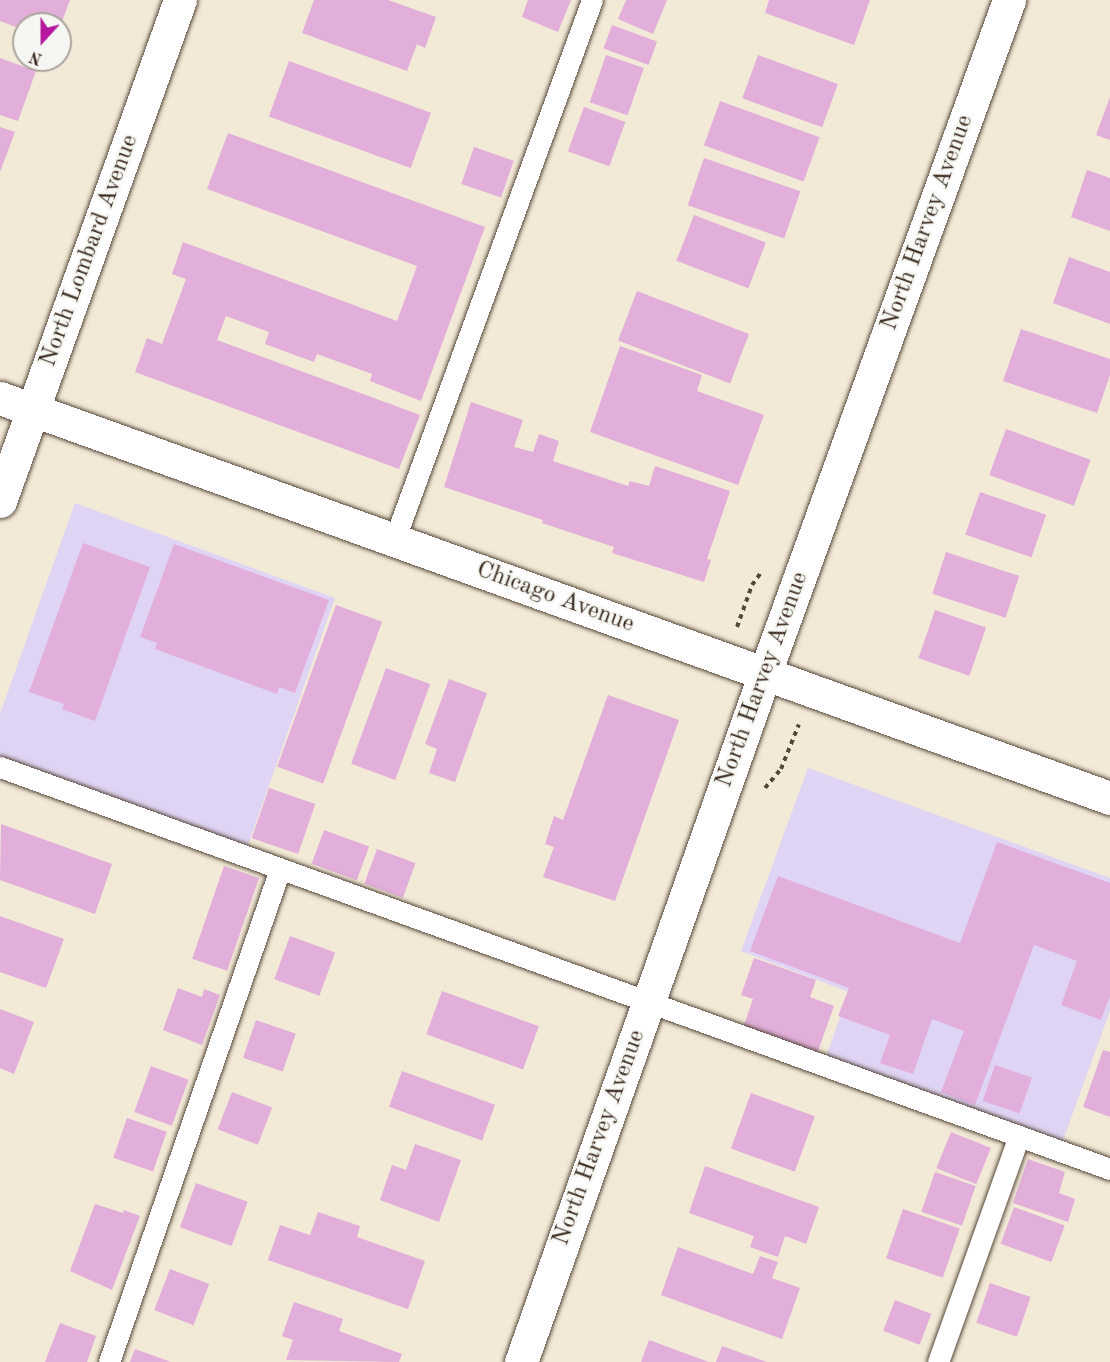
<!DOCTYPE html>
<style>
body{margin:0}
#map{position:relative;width:1110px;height:1362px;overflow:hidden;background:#f3e9d7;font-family:"Old Standard TT",serif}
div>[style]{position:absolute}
.built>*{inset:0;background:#e0d4f4}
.building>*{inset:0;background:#e1afda;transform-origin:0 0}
.path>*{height:4px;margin-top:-2px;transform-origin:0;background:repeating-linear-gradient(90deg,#57473a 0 4.5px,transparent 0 9px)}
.roads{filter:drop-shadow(0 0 2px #57473a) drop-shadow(0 0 2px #57473a)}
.service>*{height:21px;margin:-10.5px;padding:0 10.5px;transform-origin:10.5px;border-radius:10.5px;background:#fff}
.minor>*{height:33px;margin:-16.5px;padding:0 16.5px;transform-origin:16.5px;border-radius:16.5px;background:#fff}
.secondary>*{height:33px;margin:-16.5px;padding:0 16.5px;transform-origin:16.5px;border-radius:16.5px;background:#fff}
span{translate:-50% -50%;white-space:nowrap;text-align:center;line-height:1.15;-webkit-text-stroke:4.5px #f6f6f2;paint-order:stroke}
.street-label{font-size:24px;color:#3b2a1e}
.north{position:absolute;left:12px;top:12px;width:60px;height:60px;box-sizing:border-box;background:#f6f6f2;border:2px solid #aba49d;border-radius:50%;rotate:201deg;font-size:16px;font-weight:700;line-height:24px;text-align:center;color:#3b2a1e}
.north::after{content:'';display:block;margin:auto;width:21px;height:27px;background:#b5179e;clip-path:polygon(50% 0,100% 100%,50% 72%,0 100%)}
</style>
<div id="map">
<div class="built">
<i style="clip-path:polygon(75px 503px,335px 598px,247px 848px,0 758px,0 714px)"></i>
<i style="clip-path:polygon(808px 768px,1110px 878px,1110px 1011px,1062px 1143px,826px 1057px,849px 992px,741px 951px)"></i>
</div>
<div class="building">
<i style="clip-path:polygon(0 0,70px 0,61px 24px,24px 24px,24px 30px,0 21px)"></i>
<i style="clip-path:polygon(314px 0,388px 0,436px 17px,425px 48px,417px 44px,407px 71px,302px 33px)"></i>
<i style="clip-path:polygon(528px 0,571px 0,558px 32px,522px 17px)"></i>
<i style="clip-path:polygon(626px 0,667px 0,653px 34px,618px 19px)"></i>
<i style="clip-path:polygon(769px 0,870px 0,854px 45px,765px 13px)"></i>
<i style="left:612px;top:25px;width:48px;height:25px;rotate:20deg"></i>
<i style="left:606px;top:55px;width:40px;height:50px;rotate:19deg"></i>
<i style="left:758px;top:55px;width:85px;height:46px;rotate:20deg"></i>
<i style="clip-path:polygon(0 58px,36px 71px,18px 121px,0 115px)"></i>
<i style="left:289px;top:61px;width:151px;height:59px;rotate:20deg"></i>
<i style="clip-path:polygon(1110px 97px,1110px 140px,1096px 135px)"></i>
<i style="left:720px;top:101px;width:106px;height:47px;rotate:20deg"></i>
<i style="left:584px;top:107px;width:44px;height:47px;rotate:20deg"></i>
<i style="clip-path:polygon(0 127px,15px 132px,0 172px)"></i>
<i style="clip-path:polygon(228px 133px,485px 227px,421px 401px,370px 381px,372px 374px,317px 354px,314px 362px,265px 344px,269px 332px,226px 316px,217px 340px,420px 415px,399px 469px,135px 372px,147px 338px,162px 344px,186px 279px,172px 274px,183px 242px,397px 321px,417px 266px,207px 189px)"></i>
<i style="left:474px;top:147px;width:42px;height:39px;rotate:19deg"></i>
<i style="left:704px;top:158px;width:102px;height:50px;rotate:19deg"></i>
<i style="clip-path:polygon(1087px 170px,1110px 178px,1110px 231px,1071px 217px)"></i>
<i style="left:694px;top:215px;width:77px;height:49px;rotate:21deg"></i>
<i style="clip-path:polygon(1069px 257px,1110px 272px,1110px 324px,1053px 303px)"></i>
<i style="left:637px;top:291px;width:120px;height:53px;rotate:21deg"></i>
<i style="clip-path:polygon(1021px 329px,1110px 359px,1110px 375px,1097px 413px,1003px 381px)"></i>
<i style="clip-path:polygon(620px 346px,702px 375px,697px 391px,764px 415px,738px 485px,590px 432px)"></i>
<i style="clip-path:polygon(471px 402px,523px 420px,514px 447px,533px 452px,539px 434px,559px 441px,553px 461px,628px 486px,630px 481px,649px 486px,655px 466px,730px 491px,707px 559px,711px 560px,704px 582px,612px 553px,614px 547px,542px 523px,543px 520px,444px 487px)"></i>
<i style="left:1006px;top:429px;width:90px;height:49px;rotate:20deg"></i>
<i style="left:980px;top:492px;width:70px;height:45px;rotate:19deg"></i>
<i style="clip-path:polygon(83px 543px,150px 567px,95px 721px,62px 709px,64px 704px,29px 692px)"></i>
<i style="clip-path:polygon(174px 544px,329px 600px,295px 693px,279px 687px,277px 694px,155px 649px,157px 643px,140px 637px)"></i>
<i style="left:946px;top:552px;width:77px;height:44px;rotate:18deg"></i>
<i style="left:336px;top:605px;width:49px;height:172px;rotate:20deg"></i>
<i style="left:935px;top:610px;width:54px;height:51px;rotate:19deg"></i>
<i style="left:386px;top:668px;width:47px;height:102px;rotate:20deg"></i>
<i style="clip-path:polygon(449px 679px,487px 693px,455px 782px,429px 773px,437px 749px,425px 744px)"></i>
<i style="clip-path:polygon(608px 695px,679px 720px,615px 901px,543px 877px,554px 847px,545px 844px,554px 816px,563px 820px)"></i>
<i style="left:269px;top:788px;width:49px;height:53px;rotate:19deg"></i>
<i style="clip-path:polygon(1px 824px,112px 864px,95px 914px,0 880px)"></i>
<i style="left:324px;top:830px;width:48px;height:36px;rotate:20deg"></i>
<i style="clip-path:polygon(997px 842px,1110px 883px,1110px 996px,1101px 1020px,1061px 1005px,1077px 961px,1034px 945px,975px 1105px,941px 1092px,964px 1031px,932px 1019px,913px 1074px,880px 1063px,890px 1035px,838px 1016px,849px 988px,750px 951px,778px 876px,960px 943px)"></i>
<i style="left:377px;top:849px;width:41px;height:37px;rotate:20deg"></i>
<i style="left:224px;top:866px;width:37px;height:98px;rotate:19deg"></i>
<i style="clip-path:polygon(0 916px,64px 939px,46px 988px,0 972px)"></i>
<i style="left:290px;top:936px;width:48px;height:46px;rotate:20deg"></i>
<i style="clip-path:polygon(754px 958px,816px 980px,810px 997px,834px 1006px,817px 1054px,743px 1028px,753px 999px,741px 995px)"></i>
<i style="clip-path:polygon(178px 988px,202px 997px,204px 989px,220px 995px,202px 1045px,163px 1030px)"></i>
<i style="left:442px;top:991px;width:103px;height:46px;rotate:20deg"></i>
<i style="clip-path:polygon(0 1009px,34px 1022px,14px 1074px,0 1068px)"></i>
<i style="left:256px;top:1020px;width:42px;height:40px;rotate:19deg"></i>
<i style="clip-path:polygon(1103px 1050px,1110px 1052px,1110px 1117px,1083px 1107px)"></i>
<i style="left:995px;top:1065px;width:39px;height:38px;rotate:19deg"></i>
<i style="left:151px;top:1066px;width:40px;height:49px;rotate:20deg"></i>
<i style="left:402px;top:1071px;width:99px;height:38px;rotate:20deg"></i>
<i style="left:232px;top:1092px;width:43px;height:40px;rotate:21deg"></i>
<i style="left:751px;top:1093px;width:68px;height:59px;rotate:20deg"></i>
<i style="left:127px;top:1118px;width:42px;height:42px;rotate:19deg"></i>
<i style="left:951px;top:1132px;width:43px;height:39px;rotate:22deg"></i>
<i style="clip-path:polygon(415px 1144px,461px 1160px,439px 1222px,380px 1200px,392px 1165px,406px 1170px)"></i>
<i style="clip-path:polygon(1028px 1159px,1065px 1172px,1059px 1193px,1075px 1199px,1068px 1222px,1013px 1203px)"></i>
<i style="clip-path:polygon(705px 1166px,819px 1207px,806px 1244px,785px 1236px,778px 1257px,750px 1247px,754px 1236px,689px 1213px)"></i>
<i style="left:935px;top:1172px;width:43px;height:42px;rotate:19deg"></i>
<i style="left:196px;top:1183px;width:55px;height:47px;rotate:20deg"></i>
<i style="clip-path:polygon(95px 1204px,123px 1213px,124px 1210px,140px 1216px,112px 1290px,70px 1271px)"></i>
<i style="left:1014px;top:1207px;width:54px;height:39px;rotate:20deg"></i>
<i style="left:903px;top:1209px;width:60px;height:52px;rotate:19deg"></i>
<i style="clip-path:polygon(318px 1212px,360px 1226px,357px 1237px,425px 1261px,408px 1309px,268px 1260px,280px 1225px,310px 1235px)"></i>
<i style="clip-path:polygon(678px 1247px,753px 1274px,760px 1256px,778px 1262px,772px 1278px,800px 1288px,782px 1339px,661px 1295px)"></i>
<i style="left:170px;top:1269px;width:42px;height:44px;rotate:21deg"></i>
<i style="left:990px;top:1283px;width:43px;height:42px;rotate:19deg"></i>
<i style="left:895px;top:1300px;width:39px;height:33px;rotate:21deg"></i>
<i style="clip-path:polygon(294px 1302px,343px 1319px,339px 1331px,402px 1354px,399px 1362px,286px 1360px,293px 1340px,282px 1336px)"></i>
<i style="clip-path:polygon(60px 1323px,96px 1336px,87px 1362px,45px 1362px)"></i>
<i style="clip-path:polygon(649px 1340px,709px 1362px,641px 1362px)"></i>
<i style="clip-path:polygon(722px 1346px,767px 1362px,716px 1362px)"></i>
<i style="clip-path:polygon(135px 1349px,171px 1362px,130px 1362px)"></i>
</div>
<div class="path">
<i style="left:737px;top:627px;width:45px;rotate:-70.3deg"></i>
<i style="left:752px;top:585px;width:14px;rotate:-54deg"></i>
<i style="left:765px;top:788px;width:25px;rotate:-50deg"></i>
<i style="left:781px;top:769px;width:48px;rotate:-68.2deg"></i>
</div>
<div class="roads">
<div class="service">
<i style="left:394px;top:541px;width:576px;rotate:-69.9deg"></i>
<i style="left:0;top:767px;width:1181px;rotate:19.91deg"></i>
<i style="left:109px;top:1362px;width:522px;rotate:-70.87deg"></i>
<i style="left:938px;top:1362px;width:240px;rotate:-70.3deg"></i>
</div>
<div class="minor">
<i style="left:0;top:501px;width:532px;rotate:-70.24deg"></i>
<i style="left:521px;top:1362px;width:731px;rotate:-70.5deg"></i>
<i style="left:765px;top:673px;width:716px;rotate:-70.07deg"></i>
</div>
<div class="secondary">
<i style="left:0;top:398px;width:1180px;rotate:19.82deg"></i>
</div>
</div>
<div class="street-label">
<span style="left:928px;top:223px;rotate:-70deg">North Harvey Avenue</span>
<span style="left:90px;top:251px;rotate:-70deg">North Lombard Avenue</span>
<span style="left:555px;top:598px;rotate:20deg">Chicago Avenue</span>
<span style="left:763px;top:680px;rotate:-70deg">North Harvey Avenue</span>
<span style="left:600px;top:1138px;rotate:-70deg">North Harvey Avenue</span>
</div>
<div class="north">N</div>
</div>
